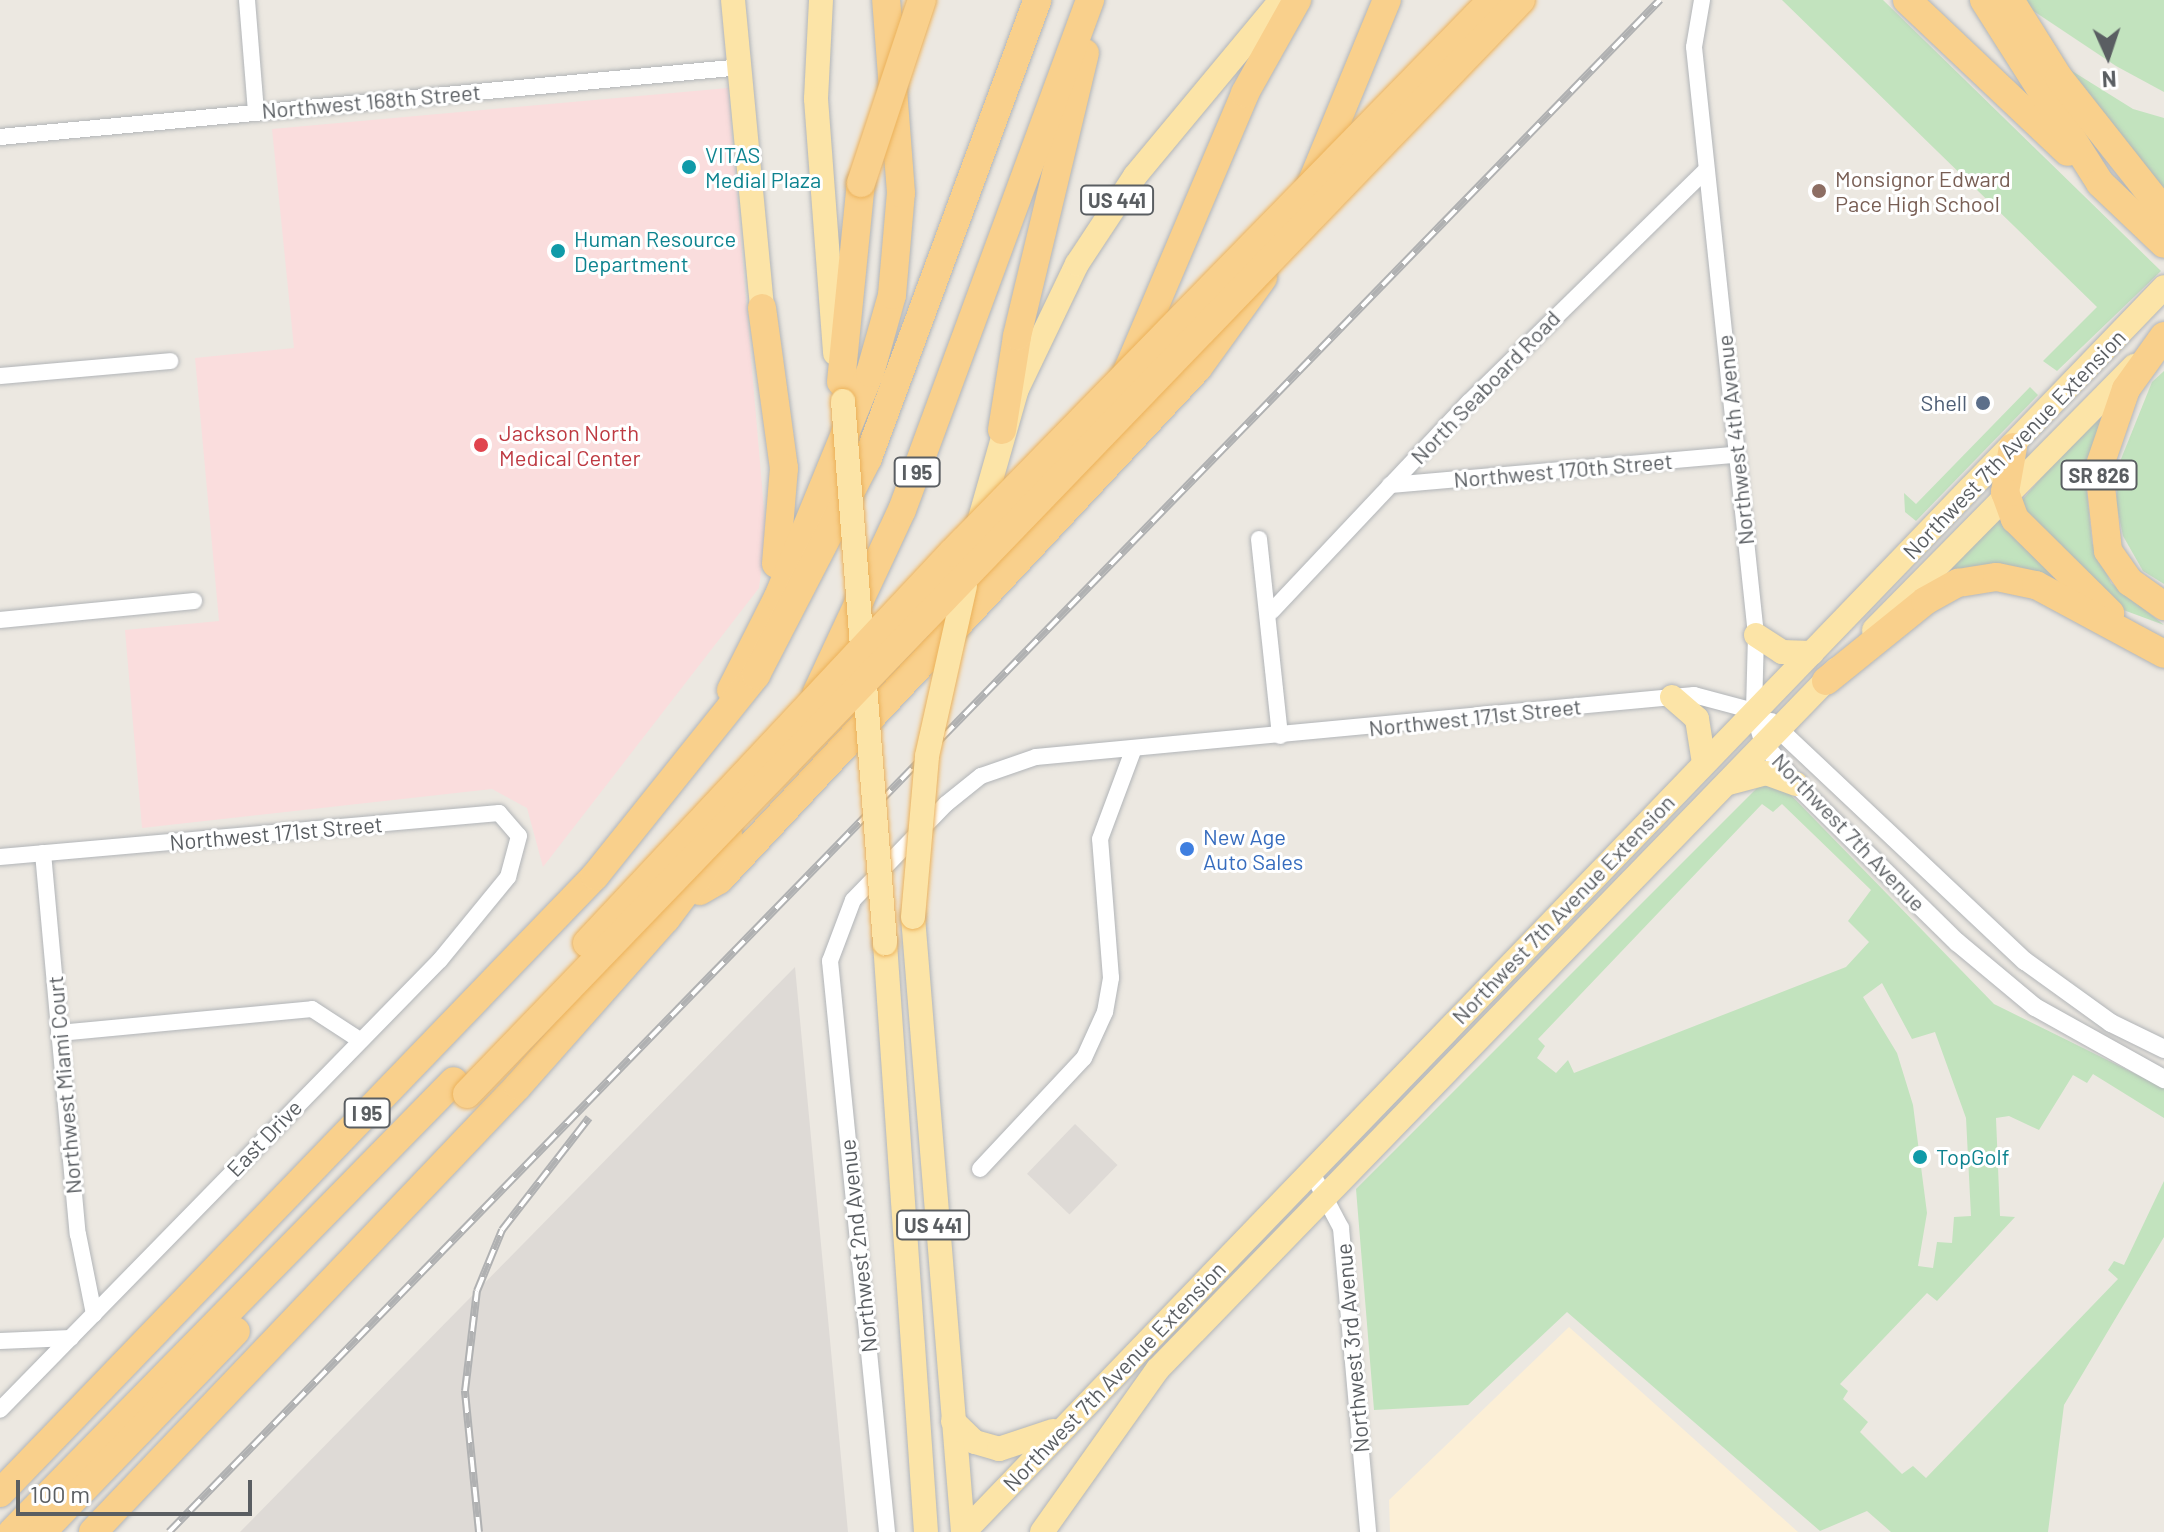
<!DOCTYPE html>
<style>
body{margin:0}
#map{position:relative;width:2164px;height:1532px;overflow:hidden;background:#ece8e1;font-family:Barlow,sans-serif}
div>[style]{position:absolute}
.commercial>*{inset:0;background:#fcefd6}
.industrial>*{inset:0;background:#dedad6;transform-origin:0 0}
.medical>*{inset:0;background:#fadddd}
.green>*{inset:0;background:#c2e3be}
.roads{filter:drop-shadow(0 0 2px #b2b5b8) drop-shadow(0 0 2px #b2b5b8)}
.minor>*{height:16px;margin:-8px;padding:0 8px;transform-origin:8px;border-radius:8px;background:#fff}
.tertiary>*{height:18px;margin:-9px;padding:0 9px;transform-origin:9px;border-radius:9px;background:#fff}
.primary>*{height:24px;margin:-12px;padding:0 12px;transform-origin:12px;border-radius:12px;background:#fce4a7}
.motorway>*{height:28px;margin:-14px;padding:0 14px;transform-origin:14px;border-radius:14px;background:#f9d08c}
.rail>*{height:8px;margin-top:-4px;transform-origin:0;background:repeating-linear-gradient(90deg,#fff 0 15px,#b0b1b2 0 30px);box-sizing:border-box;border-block:2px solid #b0b1b2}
.bridges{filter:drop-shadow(0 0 2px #ecb25b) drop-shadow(0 0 2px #ecb25b)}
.primary-bridge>*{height:24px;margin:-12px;padding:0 12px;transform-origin:12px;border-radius:12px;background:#fce4a7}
.motorway-bridge>*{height:28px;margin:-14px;padding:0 14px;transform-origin:14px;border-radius:14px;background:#f9d08c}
.dots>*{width:22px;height:22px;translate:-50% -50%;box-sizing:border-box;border:4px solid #fff;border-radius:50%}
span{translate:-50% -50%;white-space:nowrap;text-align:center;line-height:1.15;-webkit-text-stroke:6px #fff;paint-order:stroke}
.shield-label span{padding:2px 6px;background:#fff;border:2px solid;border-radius:6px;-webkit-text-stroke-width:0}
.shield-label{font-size:20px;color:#5a5e62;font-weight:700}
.street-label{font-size:22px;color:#5a5e62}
.culture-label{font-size:22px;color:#0d838f}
.left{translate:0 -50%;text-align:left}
.education-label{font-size:22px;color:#785e54}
.service-label{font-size:22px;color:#4e5e75}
.right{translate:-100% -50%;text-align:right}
.health-label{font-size:22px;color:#be3a42}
.shop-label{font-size:22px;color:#366cbe}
.north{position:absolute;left:2068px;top:16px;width:80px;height:80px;-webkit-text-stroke:6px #fff;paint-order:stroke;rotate:177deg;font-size:22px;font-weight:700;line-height:32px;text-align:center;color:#5a5e62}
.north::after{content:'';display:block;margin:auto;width:28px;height:36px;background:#5a5e62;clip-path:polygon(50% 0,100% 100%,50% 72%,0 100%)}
.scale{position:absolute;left:16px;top:1480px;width:236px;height:36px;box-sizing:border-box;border:4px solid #5a5e62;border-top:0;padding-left:10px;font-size:24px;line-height:28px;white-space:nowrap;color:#5a5e62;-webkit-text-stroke:6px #fff;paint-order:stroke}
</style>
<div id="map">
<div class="commercial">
<i style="clip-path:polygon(1569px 1327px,1798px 1532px,1390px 1532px,1389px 1500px)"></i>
</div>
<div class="industrial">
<i style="clip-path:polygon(795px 967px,848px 1532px,240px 1532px)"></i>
<i style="left:1075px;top:1124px;width:59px;height:69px;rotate:44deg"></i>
</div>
<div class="medical">
<i style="clip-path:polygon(728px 88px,766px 533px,759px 588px,543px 867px,527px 808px,492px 789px,142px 828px,125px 630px,219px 621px,195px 358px,294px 348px,272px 129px)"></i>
</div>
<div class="green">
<i style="clip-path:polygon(1782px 0,1883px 0,2161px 271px,2057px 371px,2043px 361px,2097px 307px)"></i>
<i style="clip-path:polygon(2017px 0,2164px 0,2164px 92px,2116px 66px)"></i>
<i style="clip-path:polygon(1987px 18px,2133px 109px,2164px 118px,2164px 190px)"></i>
<i style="clip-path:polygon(2164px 371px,2164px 584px,2143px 571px,2123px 536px,2116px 502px,2119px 464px,2152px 382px)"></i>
<i style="clip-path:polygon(2030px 387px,2038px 395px,1916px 521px,1905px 512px,1904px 493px,1916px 504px)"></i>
<i style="clip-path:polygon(2105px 403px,2085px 474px,2092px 543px,2111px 583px,2164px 625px,2118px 608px,2018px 505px)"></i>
<i style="clip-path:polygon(1999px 520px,2078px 594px,1948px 569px)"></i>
<i style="clip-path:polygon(evenodd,1762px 783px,1789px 793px,1994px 1004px,2164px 1088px,2164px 1118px,2093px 1074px,2087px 1083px,2073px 1075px,2039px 1130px,2009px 1116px,1996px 1118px,2000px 1216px,2015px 1217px,1937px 1301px,1927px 1293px,1840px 1384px,1848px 1391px,1843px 1399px,1868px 1422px,1860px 1432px,1902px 1474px,1913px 1466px,1926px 1478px,2118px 1279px,2108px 1270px,2114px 1261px,2124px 1265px,2164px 1181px,2164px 1237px,2064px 1405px,2048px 1532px,1891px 1532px,1867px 1511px,1820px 1531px,1567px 1312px,1468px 1405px,1374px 1410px,1356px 1189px,1762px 783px,1762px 804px,1773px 812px,1782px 804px,1871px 890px,1848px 921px,1869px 942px,1846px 967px,1574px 1073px,1568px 1060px,1556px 1073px,1537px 1058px,1545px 1046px,1538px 1039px,1762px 804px,1762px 783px,1882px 983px,1912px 1039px,1935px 1032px,1966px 1118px,1971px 1216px,1954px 1217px,1952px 1243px,1937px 1242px,1933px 1268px,1918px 1266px,1927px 1213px,1913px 1105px,1897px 1053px,1863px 997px,1882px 983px)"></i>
</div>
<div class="roads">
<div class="minor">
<i style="left:247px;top:0;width:111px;rotate:85.4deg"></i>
<i style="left:0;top:137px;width:745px;rotate:-5.39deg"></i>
<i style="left:0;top:376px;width:171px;rotate:-5deg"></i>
<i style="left:1390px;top:485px;width:347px;rotate:-5deg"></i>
<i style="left:1259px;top:539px;width:198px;rotate:83.9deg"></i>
<i style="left:1272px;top:611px;width:287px;rotate:-46.7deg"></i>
<i style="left:1469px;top:402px;width:332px;rotate:-44.4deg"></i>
<i style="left:0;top:620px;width:195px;rotate:-5.6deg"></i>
<i style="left:43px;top:853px;width:383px;rotate:84.8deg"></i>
<i style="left:78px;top:1234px;width:82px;rotate:78.7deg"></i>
<i style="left:0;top:857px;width:501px;rotate:-5.04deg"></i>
<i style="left:499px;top:813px;width:30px;rotate:49deg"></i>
<i style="left:519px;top:836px;width:42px;rotate:105deg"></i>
<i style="left:508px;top:877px;width:107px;rotate:129.3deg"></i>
<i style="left:440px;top:960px;width:629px;rotate:134.36deg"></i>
<i style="left:59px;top:1033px;width:254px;rotate:-5.4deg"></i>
<i style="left:312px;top:1009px;width:55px;rotate:33.1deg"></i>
<i style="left:980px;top:1169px;width:152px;rotate:-46.9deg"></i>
<i style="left:1084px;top:1058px;width:51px;rotate:-65.5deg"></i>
<i style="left:1105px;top:1012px;width:35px;rotate:-80deg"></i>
<i style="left:1111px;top:978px;width:139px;rotate:-94.5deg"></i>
<i style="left:1100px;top:839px;width:97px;rotate:-69.5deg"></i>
<i style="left:1311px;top:1171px;width:64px;rotate:62.2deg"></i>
<i style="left:1341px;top:1228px;width:305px;rotate:84.9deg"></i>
<i style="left:0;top:1341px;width:71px;rotate:-2.4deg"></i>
<i style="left:887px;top:1532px;width:574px;rotate:-95.7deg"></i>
<i style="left:830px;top:961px;width:65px;rotate:-69.3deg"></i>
<i style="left:853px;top:900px;width:134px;rotate:-45.9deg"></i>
<i style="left:946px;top:804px;width:45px;rotate:-38.7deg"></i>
<i style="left:981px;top:776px;width:58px;rotate:-19.1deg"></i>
<i style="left:1036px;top:757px;width:661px;rotate:-5.38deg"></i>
<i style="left:1694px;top:695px;width:62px;rotate:14.9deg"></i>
<i style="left:1754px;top:711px;width:76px;rotate:-88.5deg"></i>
<i style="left:1756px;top:635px;width:591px;rotate:-96.02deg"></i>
<i style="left:1694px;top:47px;width:48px;rotate:-80.3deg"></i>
</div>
<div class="tertiary">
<i style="left:1754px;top:711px;width:34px;rotate:73deg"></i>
<i style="left:1764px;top:744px;width:51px;rotate:51.3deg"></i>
<i style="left:1796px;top:784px;width:226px;rotate:44.5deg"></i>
<i style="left:1957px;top:942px;width:102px;rotate:39.8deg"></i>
<i style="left:2035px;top:1007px;width:148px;rotate:29.2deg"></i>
<i style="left:1771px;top:722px;width:349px;rotate:43.3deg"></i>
<i style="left:2025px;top:961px;width:106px;rotate:35.8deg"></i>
<i style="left:2111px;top:1023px;width:59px;rotate:26.1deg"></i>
</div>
<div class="primary">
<i style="left:733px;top:0;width:309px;rotate:84.6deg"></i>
<i style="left:821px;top:0;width:99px;rotate:92.9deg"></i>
<i style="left:816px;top:99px;width:255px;rotate:85.7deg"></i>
<i style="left:977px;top:529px;width:146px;rotate:-74.1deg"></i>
<i style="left:1017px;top:389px;width:139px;rotate:-64.4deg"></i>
<i style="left:1077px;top:264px;width:105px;rotate:-56.6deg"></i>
<i style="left:1135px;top:176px;width:229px;rotate:-50.3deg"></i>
<i style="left:1874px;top:630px;width:371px;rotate:-45.4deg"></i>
<i style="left:1756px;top:635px;width:31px;rotate:33deg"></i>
<i style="left:1782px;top:652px;width:30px;rotate:2deg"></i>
<i style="left:1672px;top:697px;width:33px;rotate:41deg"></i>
<i style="left:1697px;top:719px;width:45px;rotate:81deg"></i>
<i style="left:1729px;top:783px;width:38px;rotate:-15deg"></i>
<i style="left:1766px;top:773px;width:32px;rotate:20deg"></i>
<i style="left:913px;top:917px;width:617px;rotate:85.35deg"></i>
<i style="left:885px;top:943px;width:590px;rotate:86.02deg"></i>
<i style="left:953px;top:1421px;width:30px;rotate:44deg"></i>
<i style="left:975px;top:1442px;width:25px;rotate:16deg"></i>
<i style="left:999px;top:1449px;width:57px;rotate:-18.4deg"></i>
<i style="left:964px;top:1532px;width:1729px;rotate:-46.05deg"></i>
<i style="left:1042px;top:1532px;width:200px;rotate:-54.6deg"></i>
<i style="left:1158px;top:1369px;width:975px;rotate:-45.87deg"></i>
</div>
<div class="motorway">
<i style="left:1907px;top:0;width:221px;rotate:43.4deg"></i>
<i style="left:1984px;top:0;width:217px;rotate:57.6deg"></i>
<i style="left:2100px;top:183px;width:88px;rotate:43.6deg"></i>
<i style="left:2010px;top:0;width:92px;rotate:57.9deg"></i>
<i style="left:2059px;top:78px;width:169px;rotate:51.7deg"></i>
<i style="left:1311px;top:184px;width:199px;rotate:-67.6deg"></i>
<i style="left:762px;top:308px;width:162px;rotate:82.2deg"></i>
<i style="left:784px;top:468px;width:96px;rotate:94.8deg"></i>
<i style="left:2164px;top:336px;width:65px;rotate:125.6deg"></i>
<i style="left:2126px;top:389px;width:83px;rotate:108.9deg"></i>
<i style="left:2099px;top:468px;width:83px;rotate:83.8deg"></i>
<i style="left:2108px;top:551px;width:38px;rotate:55deg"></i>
<i style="left:2130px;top:582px;width:42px;rotate:35.2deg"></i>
<i style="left:1126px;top:374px;width:305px;rotate:-67deg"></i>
<i style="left:1245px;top:93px;width:107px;rotate:-60.8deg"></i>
<i style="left:841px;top:382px;width:200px;rotate:-84.3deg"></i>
<i style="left:1002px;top:430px;width:95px;rotate:-80.9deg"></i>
<i style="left:1017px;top:336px;width:291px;rotate:-76.5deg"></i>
<i style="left:2013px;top:447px;width:46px;rotate:100.1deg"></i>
<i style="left:2005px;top:492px;width:29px;rotate:70deg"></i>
<i style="left:2015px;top:519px;width:134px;rotate:44.7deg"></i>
<i style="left:1826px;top:681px;width:127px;rotate:-38.9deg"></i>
<i style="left:1925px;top:601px;width:38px;rotate:-29deg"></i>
<i style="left:1958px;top:583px;width:39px;rotate:-9deg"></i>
<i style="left:1997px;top:577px;width:40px;rotate:12deg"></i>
<i style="left:2036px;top:585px;width:145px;rotate:28.3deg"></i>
<i style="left:731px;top:690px;width:104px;rotate:-63.2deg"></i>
<i style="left:778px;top:597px;width:242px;rotate:-67.7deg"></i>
<i style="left:870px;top:373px;width:81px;rotate:-74.2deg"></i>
<i style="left:892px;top:295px;width:102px;rotate:-85deg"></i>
<i style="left:901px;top:193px;width:194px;rotate:-94.4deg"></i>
<i style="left:817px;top:692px;width:201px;rotate:-65deg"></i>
<i style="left:902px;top:510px;width:544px;rotate:-69.76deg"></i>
<i style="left:700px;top:891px;width:22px;rotate:-30deg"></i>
<i style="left:719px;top:880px;width:701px;rotate:-46.91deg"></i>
<i style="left:1198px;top:368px;width:111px;rotate:-54.2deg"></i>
<i style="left:0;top:1493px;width:857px;rotate:-46.04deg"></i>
<i style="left:595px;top:876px;width:258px;rotate:-51.3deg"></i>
<i style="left:756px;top:675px;width:244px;rotate:-62.7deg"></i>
<i style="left:868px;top:458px;width:488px;rotate:-69.7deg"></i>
<i style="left:12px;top:1532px;width:631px;rotate:-45.58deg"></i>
<i style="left:42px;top:1532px;width:279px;rotate:-46deg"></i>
<i style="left:93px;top:1532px;width:616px;rotate:-46.38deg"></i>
<i style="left:518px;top:1086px;width:223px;rotate:-48.5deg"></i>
<i style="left:666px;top:919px;width:104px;rotate:-53.2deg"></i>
</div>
</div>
<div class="rail">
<i style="left:169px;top:1532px;width:2138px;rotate:-45.78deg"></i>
<i style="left:479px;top:1532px;width:142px;rotate:-95.7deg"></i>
<i style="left:465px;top:1391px;width:101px;rotate:-83.2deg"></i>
<i style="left:477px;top:1291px;width:66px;rotate:-67.7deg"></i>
<i style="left:502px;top:1230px;width:142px;rotate:-52.2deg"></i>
</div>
<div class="bridges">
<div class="primary-bridge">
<i style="left:843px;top:401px;width:544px;rotate:85.57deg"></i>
<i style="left:913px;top:917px;width:162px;rotate:-85deg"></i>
<i style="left:927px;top:756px;width:174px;rotate:-77.4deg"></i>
</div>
<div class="motorway-bridge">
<i style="left:861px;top:183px;width:193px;rotate:-71.6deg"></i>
<i style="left:587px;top:943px;width:534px;rotate:-46.9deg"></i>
<i style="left:952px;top:553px;width:773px;rotate:-45.68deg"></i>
<i style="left:467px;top:1094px;width:1519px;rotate:-46.07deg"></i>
</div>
</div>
<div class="dots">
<i style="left:689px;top:167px;background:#0f9aa8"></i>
<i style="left:1819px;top:191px;background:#8d6e63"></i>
<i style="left:558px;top:251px;background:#0f9aa8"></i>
<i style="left:1983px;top:403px;background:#5c6f8a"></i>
<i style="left:481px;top:445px;background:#e0444e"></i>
<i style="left:1187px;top:849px;background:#3f7fe0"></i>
<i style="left:1920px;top:1157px;background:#0f9aa8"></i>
</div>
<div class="shield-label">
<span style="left:1117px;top:200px">US 441</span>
<span style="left:917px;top:472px">I 95</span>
<span style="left:2099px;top:475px">SR 826</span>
<span style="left:367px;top:1113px">I 95</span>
<span style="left:933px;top:1225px">US 441</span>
</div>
<div class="street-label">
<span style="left:371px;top:101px;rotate:-5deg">Northwest 168th Street</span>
<span style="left:1485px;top:387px;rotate:-46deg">North Seaboard Road</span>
<span style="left:1735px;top:440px;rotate:-96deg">Northwest 4th Avenue</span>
<span style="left:2014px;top:444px;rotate:-46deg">Northwest 7th Avenue Extension</span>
<span style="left:1563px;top:470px;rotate:-5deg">Northwest 170th Street</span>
<span style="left:1475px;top:717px;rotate:-6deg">Northwest 171st Street</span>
<span style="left:1849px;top:832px;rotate:46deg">Northwest 7th Avenue</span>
<span style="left:276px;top:833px;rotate:-5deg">Northwest 171st Street</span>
<span style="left:1563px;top:909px;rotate:-46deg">Northwest 7th Avenue Extension</span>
<span style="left:64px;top:1085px;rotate:-95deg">Northwest Miami Court</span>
<span style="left:264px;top:1138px;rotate:-46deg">East Drive</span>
<span style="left:858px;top:1246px;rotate:-96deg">Northwest 2nd Avenue</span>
<span style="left:1352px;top:1348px;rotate:-95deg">Northwest 3rd Avenue</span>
<span style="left:1114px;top:1376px;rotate:-46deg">Northwest 7th Avenue Extension</span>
</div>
<div class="culture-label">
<span class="left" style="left:705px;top:167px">VITAS<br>Medial Plaza</span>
<span class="left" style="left:574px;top:251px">Human Resource<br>Department</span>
<span class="left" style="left:1936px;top:1157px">TopGolf</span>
</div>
<div class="education-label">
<span class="left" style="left:1835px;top:191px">Monsignor Edward<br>Pace High School</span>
</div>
<div class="service-label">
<span class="right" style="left:1967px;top:403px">Shell</span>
</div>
<div class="health-label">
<span class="left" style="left:499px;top:445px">Jackson North<br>Medical Center</span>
</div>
<div class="shop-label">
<span class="left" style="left:1203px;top:849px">New Age<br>Auto Sales</span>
</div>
<div class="north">N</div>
<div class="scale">100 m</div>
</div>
